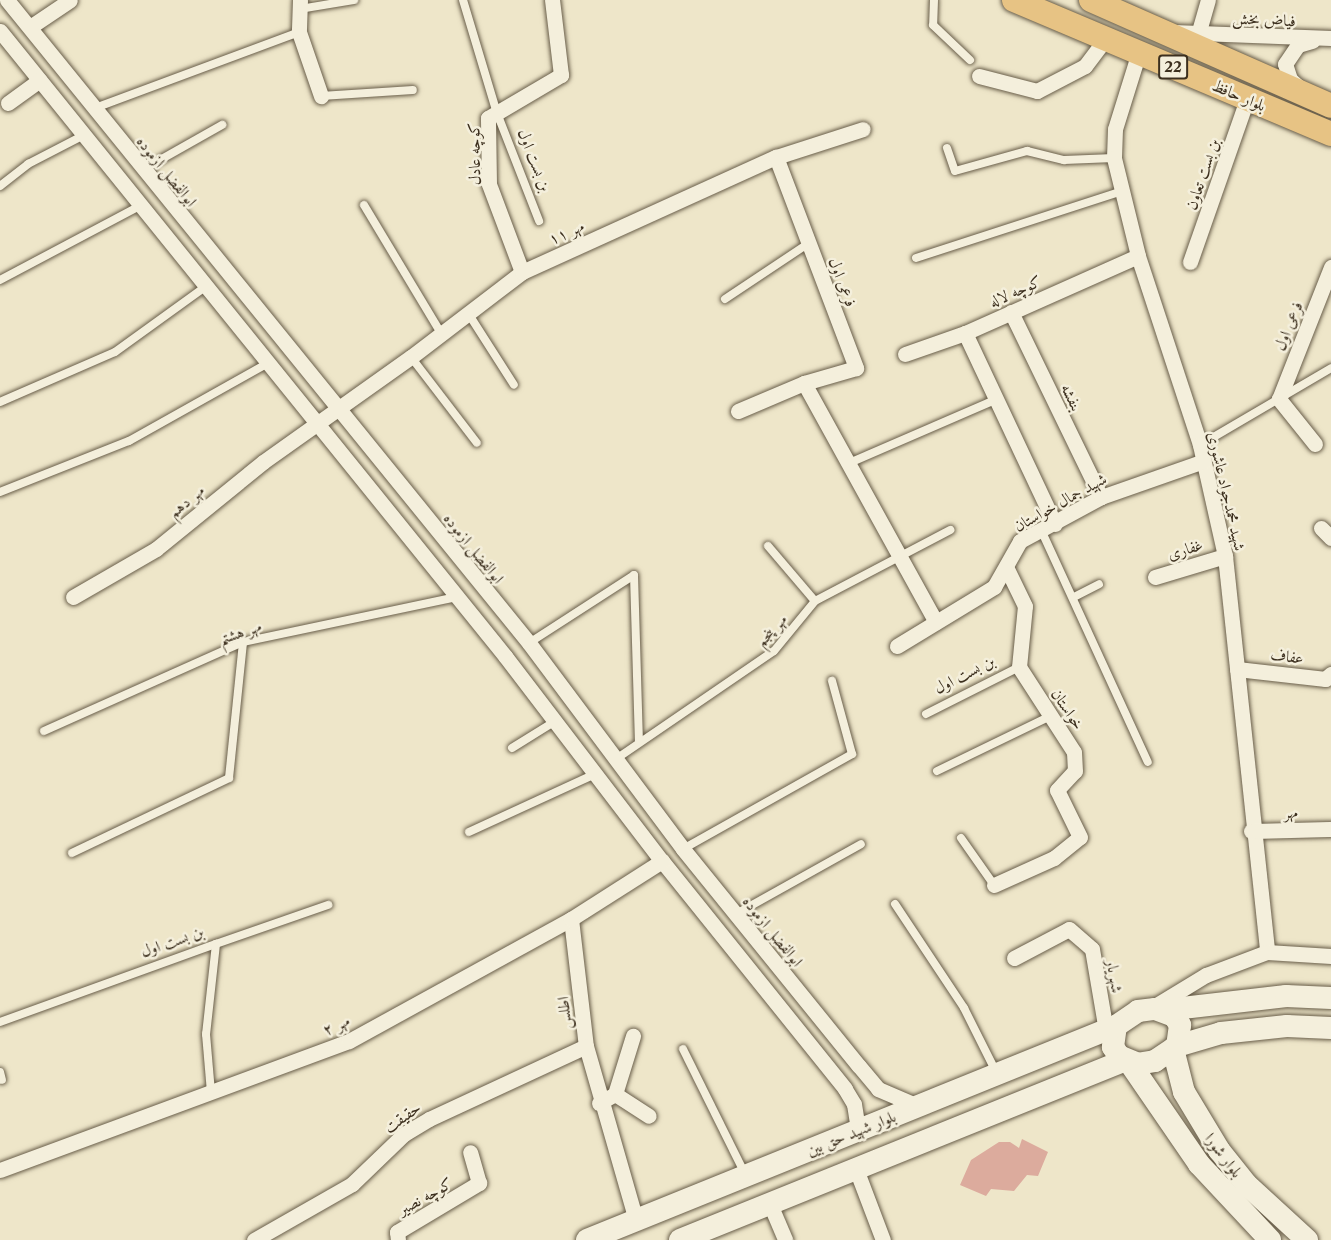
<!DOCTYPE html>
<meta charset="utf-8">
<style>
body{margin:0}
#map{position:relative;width:1331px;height:1240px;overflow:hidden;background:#eee6c9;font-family:"Libre Caslon Text",Amiri,serif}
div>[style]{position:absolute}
.building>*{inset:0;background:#dcab9d}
.roads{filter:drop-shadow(0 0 2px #685d49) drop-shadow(0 0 2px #685d49)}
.service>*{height:8px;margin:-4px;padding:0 4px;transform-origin:4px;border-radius:4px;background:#f4efdc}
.minor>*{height:15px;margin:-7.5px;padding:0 7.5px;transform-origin:7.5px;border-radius:7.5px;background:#f4efdc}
.secondary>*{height:22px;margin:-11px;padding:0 11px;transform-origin:11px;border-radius:11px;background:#f4efdc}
.primary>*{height:24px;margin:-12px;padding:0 12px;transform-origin:12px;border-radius:12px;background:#e7c384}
span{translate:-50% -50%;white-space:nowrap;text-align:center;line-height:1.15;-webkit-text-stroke:5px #f4efdc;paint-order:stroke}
.shield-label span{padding:2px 4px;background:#f4efdc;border:2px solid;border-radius:4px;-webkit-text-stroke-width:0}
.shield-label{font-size:15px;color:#3c2f1e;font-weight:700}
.street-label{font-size:16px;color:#3c2f1e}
</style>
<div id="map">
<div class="building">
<i style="clip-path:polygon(1022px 1139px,1048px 1152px,1038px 1176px,1027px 1175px,1014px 1191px,991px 1189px,986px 1196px,960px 1185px,971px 1160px,999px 1142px,1010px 1142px,1019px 1148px)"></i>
</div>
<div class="roads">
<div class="service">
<i style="left:463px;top:0;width:118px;rotate:73.3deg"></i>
<i style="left:497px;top:113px;width:116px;rotate:68.7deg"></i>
<i style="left:934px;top:0;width:25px;rotate:92deg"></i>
<i style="left:933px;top:25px;width:51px;rotate:43.4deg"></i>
<i style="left:300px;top:9px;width:55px;rotate:-9.5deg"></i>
<i style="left:321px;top:96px;width:92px;rotate:-3.7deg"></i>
<i style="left:95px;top:108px;width:218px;rotate:-20.4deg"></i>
<i style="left:947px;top:148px;width:24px;rotate:71deg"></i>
<i style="left:955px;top:171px;width:75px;rotate:-15.5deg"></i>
<i style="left:1027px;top:151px;width:38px;rotate:14deg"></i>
<i style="left:1064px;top:160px;width:50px;rotate:-2.3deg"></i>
<i style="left:144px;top:169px;width:90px;rotate:-29.4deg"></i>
<i style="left:0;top:186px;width:36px;rotate:-38deg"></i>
<i style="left:28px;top:164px;width:61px;rotate:-27.4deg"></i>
<i style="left:364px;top:205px;width:149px;rotate:59deg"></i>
<i style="left:916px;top:258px;width:217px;rotate:-18deg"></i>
<i style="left:0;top:280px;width:158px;rotate:-27.9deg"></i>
<i style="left:725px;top:299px;width:101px;rotate:-33.7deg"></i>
<i style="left:468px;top:313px;width:85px;rotate:57.4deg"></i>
<i style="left:411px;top:357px;width:108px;rotate:52.5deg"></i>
<i style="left:0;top:402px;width:125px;rotate:-23.5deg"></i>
<i style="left:115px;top:352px;width:111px;rotate:-35.8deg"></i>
<i style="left:1200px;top:445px;width:152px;rotate:-30.4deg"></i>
<i style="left:847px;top:464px;width:163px;rotate:-23.4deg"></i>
<i style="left:0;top:492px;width:139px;rotate:-21.6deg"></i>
<i style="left:129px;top:441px;width:157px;rotate:-29.3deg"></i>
<i style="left:1042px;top:532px;width:253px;rotate:65.3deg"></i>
<i style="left:768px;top:546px;width:72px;rotate:49.5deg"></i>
<i style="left:634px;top:575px;width:166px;rotate:88.3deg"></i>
<i style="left:1074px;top:597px;width:28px;rotate:-27deg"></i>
<i style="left:529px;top:643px;width:125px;rotate:-32.9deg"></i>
<i style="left:926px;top:714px;width:104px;rotate:-26.8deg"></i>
<i style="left:44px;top:731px;width:218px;rotate:-24.1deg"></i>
<i style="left:243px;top:642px;width:218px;rotate:-11.9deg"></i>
<i style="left:512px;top:748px;width:49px;rotate:-31.8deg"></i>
<i style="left:616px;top:759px;width:191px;rotate:-34.4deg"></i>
<i style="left:774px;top:651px;width:65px;rotate:-50.6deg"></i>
<i style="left:815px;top:601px;width:153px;rotate:-27.7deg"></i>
<i style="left:937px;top:771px;width:127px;rotate:-25.8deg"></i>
<i style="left:469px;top:832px;width:139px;rotate:-24.7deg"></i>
<i style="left:961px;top:838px;width:57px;rotate:54.9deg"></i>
<i style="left:683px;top:849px;width:194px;rotate:-29.3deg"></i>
<i style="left:852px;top:754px;width:76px;rotate:-105.3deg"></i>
<i style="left:72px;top:853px;width:174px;rotate:-25.5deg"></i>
<i style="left:229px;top:778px;width:137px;rotate:-84.1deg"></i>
<i style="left:895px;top:904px;width:125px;rotate:56.4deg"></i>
<i style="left:964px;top:1008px;width:72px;rotate:63.4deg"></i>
<i style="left:736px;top:914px;width:143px;rotate:-29.2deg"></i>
<i style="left:216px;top:944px;width:119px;rotate:-19.2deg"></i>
<i style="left:0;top:1022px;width:230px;rotate:-19.9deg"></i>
<i style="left:216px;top:944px;width:91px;rotate:96.3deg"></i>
<i style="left:206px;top:1034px;width:58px;rotate:85.1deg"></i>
<i style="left:683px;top:1049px;width:140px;rotate:63.6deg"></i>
<i style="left:0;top:1072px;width:8px;rotate:76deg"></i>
</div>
<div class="minor">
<i style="left:7px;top:0;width:828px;rotate:50.93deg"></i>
<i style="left:529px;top:643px;width:257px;rotate:53.2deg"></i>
<i style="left:683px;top:849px;width:279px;rotate:51deg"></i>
<i style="left:859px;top:1066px;width:30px;rotate:50deg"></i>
<i style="left:878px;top:1089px;width:43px;rotate:23deg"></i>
<i style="left:300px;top:0;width:32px;rotate:92deg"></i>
<i style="left:299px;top:32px;width:68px;rotate:71deg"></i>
<i style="left:30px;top:27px;width:48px;rotate:-34deg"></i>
<i style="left:0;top:31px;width:804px;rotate:51.06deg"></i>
<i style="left:505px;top:656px;width:258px;rotate:52.6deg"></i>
<i style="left:662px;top:861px;width:292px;rotate:51.2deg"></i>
<i style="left:845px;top:1089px;width:17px;rotate:59deg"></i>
<i style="left:854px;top:1104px;width:26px;rotate:81deg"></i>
<i style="left:1199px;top:31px;width:32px;rotate:-74deg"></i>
<i style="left:1173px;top:32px;width:158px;rotate:2.2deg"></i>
<i style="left:1139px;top:52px;width:81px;rotate:107.3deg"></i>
<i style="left:1115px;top:129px;width:29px;rotate:92deg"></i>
<i style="left:1114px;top:158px;width:101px;rotate:76.2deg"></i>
<i style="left:1138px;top:256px;width:199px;rotate:71.8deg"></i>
<i style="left:1200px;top:445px;width:114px;rotate:77.3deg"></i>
<i style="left:1225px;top:556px;width:398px;rotate:83.9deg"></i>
<i style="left:979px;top:76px;width:60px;rotate:14.5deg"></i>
<i style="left:1037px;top:91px;width:54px;rotate:-27.5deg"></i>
<i style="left:1085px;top:66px;width:35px;rotate:-53deg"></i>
<i style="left:1301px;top:89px;width:15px;rotate:-138deg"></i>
<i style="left:1290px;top:79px;width:16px;rotate:-108deg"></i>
<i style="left:1285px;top:64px;width:23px;rotate:-56deg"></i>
<i style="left:1298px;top:45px;width:15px;rotate:-16deg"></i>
<i style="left:8px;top:103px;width:39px;rotate:-36deg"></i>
<i style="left:776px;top:157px;width:226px;rotate:69.2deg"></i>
<i style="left:856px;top:368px;width:54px;rotate:163.9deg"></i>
<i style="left:1190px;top:262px;width:173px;rotate:-70.7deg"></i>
<i style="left:522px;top:272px;width:94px;rotate:-110.6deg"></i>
<i style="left:489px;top:184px;width:66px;rotate:-90.9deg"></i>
<i style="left:488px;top:118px;width:85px;rotate:-30.5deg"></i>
<i style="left:561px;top:75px;width:76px;rotate:-96.8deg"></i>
<i style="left:1011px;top:312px;width:206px;rotate:64.1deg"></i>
<i style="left:965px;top:333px;width:211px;rotate:64.8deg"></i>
<i style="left:905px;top:354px;width:64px;rotate:-19.3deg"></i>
<i style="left:965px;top:333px;width:189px;rotate:-24deg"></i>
<i style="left:738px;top:411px;width:72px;rotate:-23deg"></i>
<i style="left:804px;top:383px;width:273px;rotate:61.1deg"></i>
<i style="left:1315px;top:444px;width:58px;rotate:-128.7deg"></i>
<i style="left:1279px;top:399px;width:142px;rotate:-68.5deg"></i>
<i style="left:1321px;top:528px;width:14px;rotate:45deg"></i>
<i style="left:1155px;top:577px;width:73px;rotate:-16.7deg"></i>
<i style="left:73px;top:597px;width:96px;rotate:-30deg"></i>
<i style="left:156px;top:549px;width:138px;rotate:-39.1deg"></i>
<i style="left:263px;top:462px;width:181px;rotate:-35.4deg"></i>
<i style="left:411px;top:357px;width:140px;rotate:-37.4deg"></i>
<i style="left:522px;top:272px;width:279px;rotate:-24.4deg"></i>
<i style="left:776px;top:157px;width:91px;rotate:-17.8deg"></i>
<i style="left:897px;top:646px;width:114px;rotate:-31.3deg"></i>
<i style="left:994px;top:587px;width:53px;rotate:-60.5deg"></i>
<i style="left:1020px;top:541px;width:92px;rotate:-28.5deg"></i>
<i style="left:1101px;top:497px;width:109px;rotate:-19.3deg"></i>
<i style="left:1237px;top:669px;width:89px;rotate:6.5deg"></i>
<i style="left:1325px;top:679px;width:8px;rotate:-40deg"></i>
<i style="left:1251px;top:831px;width:80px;rotate:-1.4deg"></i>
<i style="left:994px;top:885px;width:66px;rotate:-24.2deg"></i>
<i style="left:1054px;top:858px;width:33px;rotate:-39deg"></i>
<i style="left:1080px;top:837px;width:52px;rotate:-116.1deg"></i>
<i style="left:1057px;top:790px;width:26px;rotate:-47deg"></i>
<i style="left:1075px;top:771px;width:19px;rotate:-93deg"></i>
<i style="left:1074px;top:752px;width:101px;rotate:-122.9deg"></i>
<i style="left:1019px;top:667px;width:61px;rotate:-84.4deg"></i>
<i style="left:1025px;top:606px;width:41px;rotate:-115.9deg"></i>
<i style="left:571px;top:919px;width:128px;rotate:83.3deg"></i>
<i style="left:586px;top:1046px;width:181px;rotate:74deg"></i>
<i style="left:1014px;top:958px;width:62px;rotate:-27.8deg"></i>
<i style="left:1069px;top:929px;width:30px;rotate:41deg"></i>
<i style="left:1092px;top:949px;width:83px;rotate:80.3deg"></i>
<i style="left:1150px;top:1009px;width:66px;rotate:-31.3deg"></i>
<i style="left:1206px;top:975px;width:65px;rotate:-20.7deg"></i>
<i style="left:1267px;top:952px;width:64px;rotate:3.6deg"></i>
<i style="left:615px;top:1094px;width:40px;rotate:32.9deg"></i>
<i style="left:599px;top:1103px;width:18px;rotate:-29deg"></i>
<i style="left:615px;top:1094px;width:61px;rotate:-72.8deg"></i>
<i style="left:856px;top:1169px;width:76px;rotate:69.2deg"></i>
<i style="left:0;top:1170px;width:372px;rotate:-20.3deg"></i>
<i style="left:349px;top:1041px;width:253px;rotate:-28.8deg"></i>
<i style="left:571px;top:919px;width:108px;rotate:-32.5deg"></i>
<i style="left:770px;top:1204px;width:39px;rotate:67deg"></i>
<i style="left:254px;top:1240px;width:113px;rotate:-29.7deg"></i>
<i style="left:352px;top:1184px;width:72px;rotate:-43.9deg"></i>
<i style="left:404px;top:1134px;width:29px;rotate:-31deg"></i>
<i style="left:429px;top:1119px;width:173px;rotate:-24.9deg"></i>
<i style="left:398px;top:1240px;width:8px;rotate:-97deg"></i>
<i style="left:397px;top:1232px;width:96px;rotate:-30.9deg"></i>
<i style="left:479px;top:1183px;width:32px;rotate:-106deg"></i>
</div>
<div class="secondary">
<i style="left:1155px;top:1009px;width:20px;rotate:20deg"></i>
<i style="left:1174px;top:1016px;width:11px;rotate:56deg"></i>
<i style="left:1180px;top:1025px;width:21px;rotate:98deg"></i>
<i style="left:1177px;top:1046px;width:27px;rotate:146deg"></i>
<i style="left:1155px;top:1061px;width:17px;rotate:170deg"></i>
<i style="left:1138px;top:1064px;width:21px;rotate:-157deg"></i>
<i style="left:1119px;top:1056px;width:11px;rotate:-124deg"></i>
<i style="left:1113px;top:1047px;width:21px;rotate:-82deg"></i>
<i style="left:1116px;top:1026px;width:27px;rotate:-34deg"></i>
<i style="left:1138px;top:1011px;width:17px;rotate:-7deg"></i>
<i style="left:1165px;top:1010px;width:122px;rotate:-6.6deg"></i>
<i style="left:1286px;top:996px;width:45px;rotate:2.5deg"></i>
<i style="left:1177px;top:1046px;width:46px;rotate:-16.5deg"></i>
<i style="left:1221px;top:1033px;width:66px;rotate:-6.1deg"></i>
<i style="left:1287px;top:1026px;width:44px;rotate:2.6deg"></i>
<i style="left:1173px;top:1049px;width:44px;rotate:75.7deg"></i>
<i style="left:1184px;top:1092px;width:68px;rotate:58.9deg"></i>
<i style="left:1219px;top:1150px;width:43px;rotate:51.5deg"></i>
<i style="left:1246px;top:1184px;width:83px;rotate:42.6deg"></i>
<i style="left:1129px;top:1062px;width:124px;rotate:55.5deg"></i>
<i style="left:1199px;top:1164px;width:104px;rotate:46.9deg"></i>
<i style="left:587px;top:1240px;width:571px;rotate:-22.03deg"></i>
<i style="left:680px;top:1240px;width:480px;rotate:-22deg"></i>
</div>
<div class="primary">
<i style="left:1014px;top:0;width:344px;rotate:22.9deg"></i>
<i style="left:1091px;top:0;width:262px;rotate:23.8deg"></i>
</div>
</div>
<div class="shield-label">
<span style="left:1173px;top:67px">22</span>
</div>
<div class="street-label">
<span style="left:1264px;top:19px;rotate:3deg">فیاض بخش</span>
<span style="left:1239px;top:95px;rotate:23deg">بلوار حافظ</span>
<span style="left:474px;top:154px;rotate:-91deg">کوچه عادل</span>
<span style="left:535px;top:160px;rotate:69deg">بن بست اول</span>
<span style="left:167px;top:171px;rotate:51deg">ابوالفضل ازموده</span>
<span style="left:1202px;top:174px;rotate:-71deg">بن‌ بست تعاون</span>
<span style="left:566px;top:232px;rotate:-24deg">مهر ۱۱</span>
<span style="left:843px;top:282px;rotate:69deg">فرعی اول</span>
<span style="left:1015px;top:291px;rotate:-24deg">کوچه لاله</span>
<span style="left:1288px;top:326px;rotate:-68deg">فرعی اول</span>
<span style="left:1072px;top:397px;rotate:64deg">بنفشه</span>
<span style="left:1227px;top:491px;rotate:77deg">شهید محمدجواد عاشوری</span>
<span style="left:186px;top:501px;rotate:-39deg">مهر دهم</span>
<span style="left:1060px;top:502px;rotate:-29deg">شهید جمال خواستان</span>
<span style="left:474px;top:548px;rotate:51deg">ابوالفضل ازموده</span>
<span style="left:1185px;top:549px;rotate:-17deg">غفاری</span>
<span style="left:771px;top:630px;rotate:-46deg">مهر پنجم</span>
<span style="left:240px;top:632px;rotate:-18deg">مهر هشتم</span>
<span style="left:1287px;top:656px;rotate:7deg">عفاف</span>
<span style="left:964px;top:674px;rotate:-27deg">بن بست اول</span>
<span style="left:1068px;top:709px;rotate:56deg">خواستان</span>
<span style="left:1291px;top:812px;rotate:-2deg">مهر</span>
<span style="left:773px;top:931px;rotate:51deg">ابوالفضل ازموده</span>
<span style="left:172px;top:941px;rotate:-19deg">بن بست اول</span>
<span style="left:1115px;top:976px;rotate:80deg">شهریار</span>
<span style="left:564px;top:1013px;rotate:-96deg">اطلس</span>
<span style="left:336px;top:1025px;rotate:-24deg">مهر ۲</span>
<span style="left:402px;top:1117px;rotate:-35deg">حقیقت</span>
<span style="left:851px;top:1133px;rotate:-22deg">بلوار شهید حق بین</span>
<span style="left:1224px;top:1155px;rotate:53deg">بلوار شورا</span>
<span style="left:425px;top:1196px;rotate:-29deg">کوچه نصیر</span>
</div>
</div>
